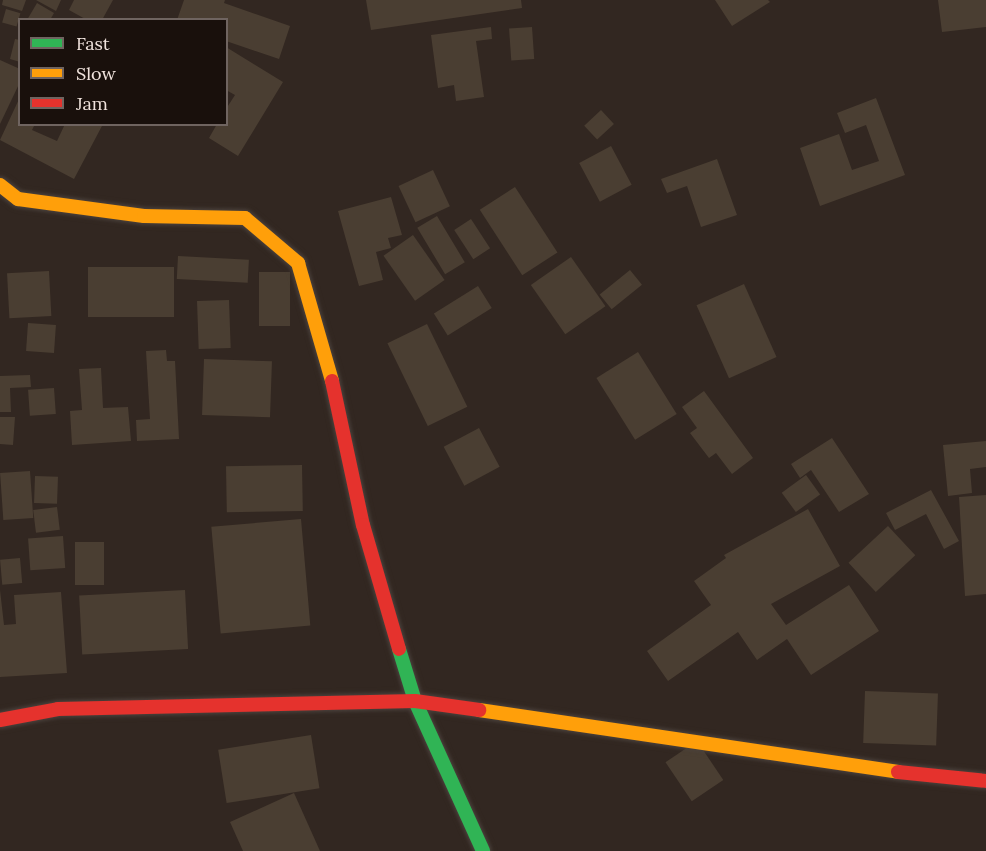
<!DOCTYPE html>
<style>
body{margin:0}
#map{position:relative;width:986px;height:851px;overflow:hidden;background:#322721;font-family:Lora,serif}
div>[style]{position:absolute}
.building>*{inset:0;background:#4a3e32;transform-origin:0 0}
.roads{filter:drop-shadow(0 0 2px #4b423d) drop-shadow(0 0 2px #4b423d)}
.fast>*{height:14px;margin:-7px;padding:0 7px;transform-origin:7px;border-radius:7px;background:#30b455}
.slow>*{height:14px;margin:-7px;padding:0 7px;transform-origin:7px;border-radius:7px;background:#ff9f0a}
.jam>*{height:14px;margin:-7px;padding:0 7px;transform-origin:7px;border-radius:7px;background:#e5322d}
span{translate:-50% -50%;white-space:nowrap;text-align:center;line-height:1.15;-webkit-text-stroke:5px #19100c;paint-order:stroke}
.legend{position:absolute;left:18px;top:18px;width:210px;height:108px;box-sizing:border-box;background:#19100c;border:2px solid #6f6460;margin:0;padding:8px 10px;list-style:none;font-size:18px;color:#f0e3dd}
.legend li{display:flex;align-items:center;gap:12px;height:30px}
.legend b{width:30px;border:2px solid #6f6460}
</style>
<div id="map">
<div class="building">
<i style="clip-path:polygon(3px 0,26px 0,22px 11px,2px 5px)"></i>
<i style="clip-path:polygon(36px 0,61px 0,56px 11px)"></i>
<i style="clip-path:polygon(74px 0,113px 0,102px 20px,87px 20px,69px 10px)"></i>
<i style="clip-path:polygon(184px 0,225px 0,224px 3px,290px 26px,279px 59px,226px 41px,226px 20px,177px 20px)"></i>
<i style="clip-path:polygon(366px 0,521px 0,522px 8px,371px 30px)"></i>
<i style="clip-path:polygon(715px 0,768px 0,770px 2px,732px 26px)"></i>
<i style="clip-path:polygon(938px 0,986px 0,986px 27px,942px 32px)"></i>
<i style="clip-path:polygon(37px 3px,54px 13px,50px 20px,27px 20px)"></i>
<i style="left:6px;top:9px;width:15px;height:14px;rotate:16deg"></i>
<i style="clip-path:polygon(491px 27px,492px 39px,476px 41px,484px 97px,456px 101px,454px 85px,438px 88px,431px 35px)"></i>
<i style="left:532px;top:27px;width:32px;height:23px;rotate:86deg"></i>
<i style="clip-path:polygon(15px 39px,20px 40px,20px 62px,10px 59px)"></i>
<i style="clip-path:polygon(226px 47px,283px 82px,238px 156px,209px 138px,217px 124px,226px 124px,226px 109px,235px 95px,226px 90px)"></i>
<i style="clip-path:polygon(0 60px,20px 69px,20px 82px,0 124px)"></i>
<i style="clip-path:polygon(20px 97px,20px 124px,35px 124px,32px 130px,57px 141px,65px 124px,103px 124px,74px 179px,0 140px)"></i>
<i style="clip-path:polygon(876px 98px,905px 175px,820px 206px,800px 148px,839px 134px,852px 170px,879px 161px,866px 125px,845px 133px,837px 113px)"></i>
<i style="left:601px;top:110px;width:19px;height:23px;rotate:47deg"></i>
<i style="left:611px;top:146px;width:44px;height:36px;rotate:62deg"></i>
<i style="clip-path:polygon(717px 159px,737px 215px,701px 227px,687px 186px,667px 193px,661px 179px)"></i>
<i style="left:433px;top:170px;width:40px;height:38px;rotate:65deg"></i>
<i style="left:515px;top:187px;width:78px;height:42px;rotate:57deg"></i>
<i style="clip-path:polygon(391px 197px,402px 235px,388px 238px,391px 248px,376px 252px,383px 280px,359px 286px,338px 211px)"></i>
<i style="left:437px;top:216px;width:54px;height:23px;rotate:59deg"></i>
<i style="left:471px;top:219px;width:35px;height:20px;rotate:57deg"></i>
<i style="left:413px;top:235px;width:55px;height:36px;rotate:55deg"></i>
<i style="left:178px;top:256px;width:71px;height:23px;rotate:3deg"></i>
<i style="left:571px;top:257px;width:60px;height:49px;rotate:55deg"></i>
<i style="left:174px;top:267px;width:50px;height:86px;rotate:90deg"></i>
<i style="left:630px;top:270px;width:19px;height:39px;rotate:51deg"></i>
<i style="left:49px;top:271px;width:45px;height:42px;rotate:87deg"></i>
<i style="left:259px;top:272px;width:31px;height:54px"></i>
<i style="left:744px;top:284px;width:80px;height:52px;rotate:66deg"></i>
<i style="left:478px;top:286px;width:26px;height:52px;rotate:58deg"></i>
<i style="left:229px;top:300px;width:48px;height:32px;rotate:88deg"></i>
<i style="left:28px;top:323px;width:28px;height:28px;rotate:4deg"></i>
<i style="left:427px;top:324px;width:92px;height:44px;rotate:64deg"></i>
<i style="clip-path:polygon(166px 350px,167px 361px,175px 361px,179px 439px,137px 441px,136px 420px,150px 419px,146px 351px)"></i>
<i style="left:638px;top:352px;width:73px;height:49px;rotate:58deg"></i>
<i style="left:204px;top:359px;width:68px;height:56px;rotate:2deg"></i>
<i style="clip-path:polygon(101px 368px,103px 408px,128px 407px,131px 441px,72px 445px,70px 411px,82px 410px,79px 369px)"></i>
<i style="clip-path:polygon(30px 375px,31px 387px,10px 388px,11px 412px,0 412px,0 376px)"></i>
<i style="left:54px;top:388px;width:26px;height:26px;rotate:86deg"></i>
<i style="clip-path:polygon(704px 391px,753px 458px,732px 474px,716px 453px,709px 458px,690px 433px,697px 428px,682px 407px)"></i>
<i style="clip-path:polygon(0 417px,15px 417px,13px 445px,0 444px)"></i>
<i style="left:479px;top:428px;width:44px;height:40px;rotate:62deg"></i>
<i style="clip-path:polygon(832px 438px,869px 494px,839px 512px,811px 470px,800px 478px,791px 464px)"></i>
<i style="clip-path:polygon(986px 441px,986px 467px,970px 469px,972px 493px,948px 496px,943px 445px)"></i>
<i style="left:302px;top:465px;width:46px;height:76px;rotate:89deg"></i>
<i style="left:30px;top:471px;width:47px;height:30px;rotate:86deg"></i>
<i style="left:806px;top:475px;width:24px;height:30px;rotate:54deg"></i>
<i style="left:35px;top:476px;width:23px;height:27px;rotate:2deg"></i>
<i style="clip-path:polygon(931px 490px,959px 541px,944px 549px,926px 514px,895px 530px,886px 513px)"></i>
<i style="clip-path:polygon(986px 495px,986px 594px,965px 596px,959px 497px)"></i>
<i style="left:57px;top:507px;width:23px;height:24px;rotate:83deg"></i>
<i style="clip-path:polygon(808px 509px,840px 566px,771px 604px,786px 625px,849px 585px,879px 631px,811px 675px,787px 639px,757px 660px,738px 632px,668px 681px,647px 651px,711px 605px,694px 581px,726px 558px,724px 555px)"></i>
<i style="left:301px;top:519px;width:107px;height:90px;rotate:85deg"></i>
<i style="left:888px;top:526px;width:40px;height:54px;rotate:47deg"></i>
<i style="left:63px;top:536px;width:32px;height:35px;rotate:86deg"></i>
<i style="left:75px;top:542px;width:29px;height:43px"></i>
<i style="left:20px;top:558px;width:25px;height:20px;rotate:85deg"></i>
<i style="clip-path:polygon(0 590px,4px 625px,16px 624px,14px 595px,61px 592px,67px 673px,0 677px)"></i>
<i style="left:185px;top:590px;width:59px;height:106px;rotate:87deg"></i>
<i style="left:865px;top:691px;width:73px;height:52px;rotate:2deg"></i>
<i style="left:311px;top:735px;width:54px;height:94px;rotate:81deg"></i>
<i style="left:697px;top:741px;width:47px;height:38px;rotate:56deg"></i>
<i style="clip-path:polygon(294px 793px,320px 851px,243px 851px,230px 822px)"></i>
</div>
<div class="roads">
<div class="fast">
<i style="left:399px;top:649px;width:54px;rotate:72.9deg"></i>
<i style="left:415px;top:701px;width:165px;rotate:65.6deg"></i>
</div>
<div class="slow">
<i style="left:0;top:185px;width:23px;rotate:38deg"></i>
<i style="left:18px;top:199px;width:127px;rotate:7.7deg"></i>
<i style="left:144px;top:216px;width:101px;rotate:1.1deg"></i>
<i style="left:245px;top:218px;width:70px;rotate:40.3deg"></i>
<i style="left:298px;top:263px;width:123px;rotate:73.9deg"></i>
<i style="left:479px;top:710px;width:424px;rotate:8.4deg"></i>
</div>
<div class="jam">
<i style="left:332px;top:381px;width:147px;rotate:77.9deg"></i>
<i style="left:363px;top:525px;width:129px;rotate:73.8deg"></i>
<i style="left:0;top:720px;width:59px;rotate:-10.7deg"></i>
<i style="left:58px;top:709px;width:357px;rotate:-1.3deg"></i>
<i style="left:415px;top:701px;width:65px;rotate:8deg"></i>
<i style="left:898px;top:772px;width:88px;rotate:5.8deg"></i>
</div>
</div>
<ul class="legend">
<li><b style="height:8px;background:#30b455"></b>Fast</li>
<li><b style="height:8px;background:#ff9f0a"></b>Slow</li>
<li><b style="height:8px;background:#e5322d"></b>Jam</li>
</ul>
</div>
